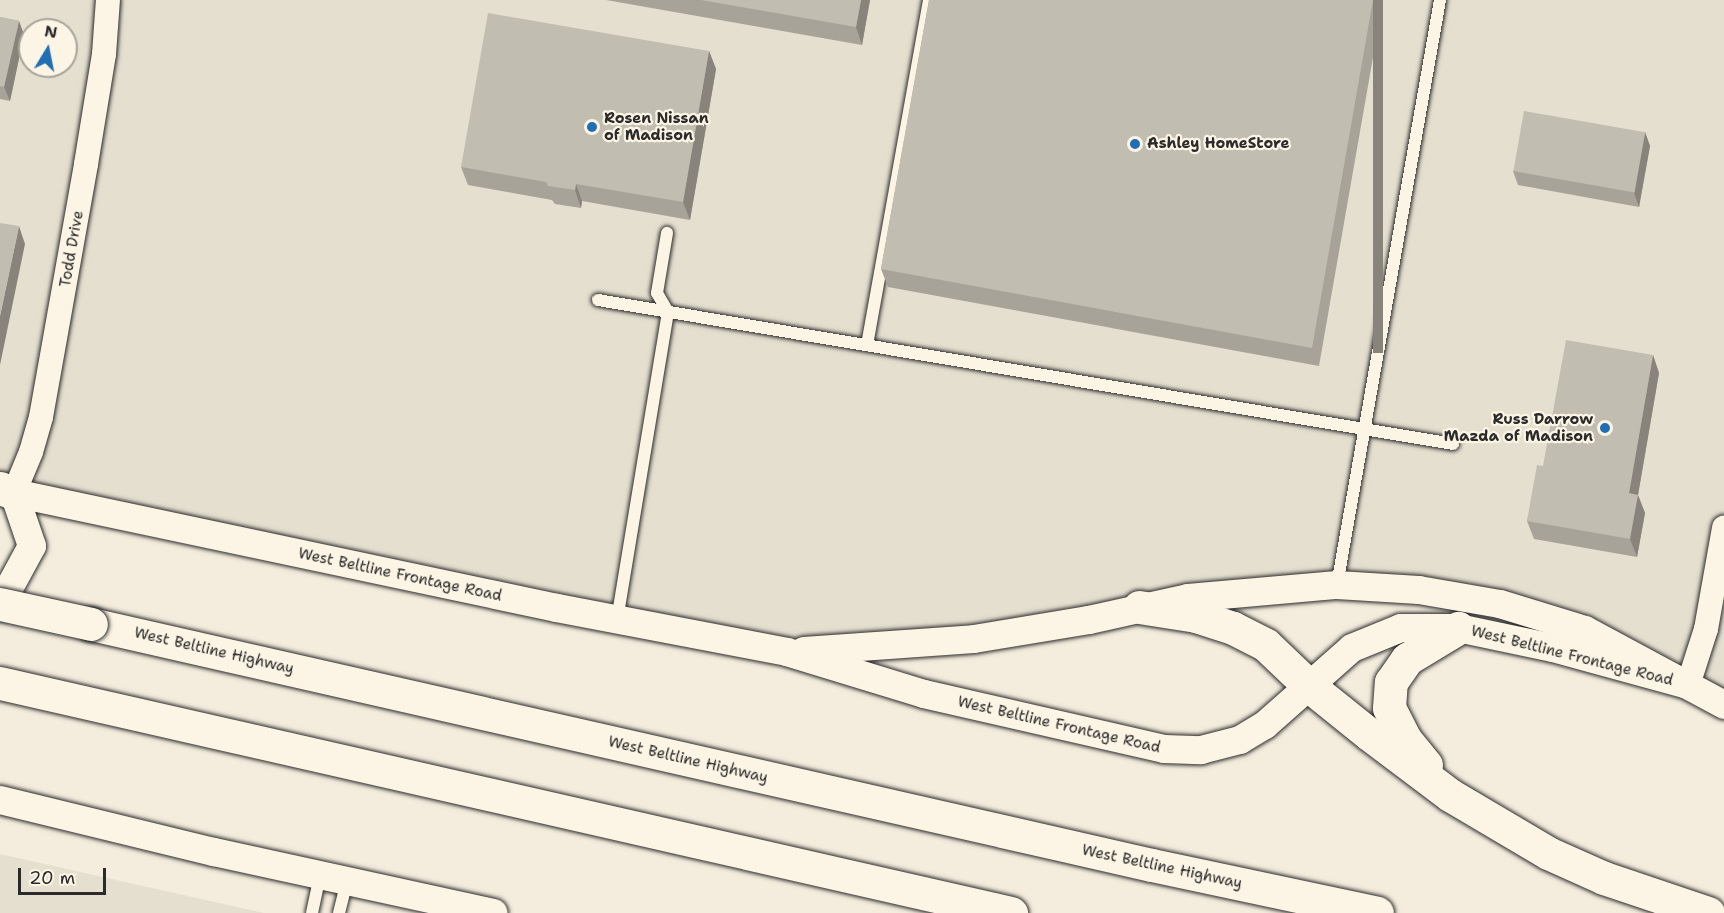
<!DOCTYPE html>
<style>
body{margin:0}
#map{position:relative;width:1724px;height:913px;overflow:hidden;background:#f4edde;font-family:"Shantell Sans",sans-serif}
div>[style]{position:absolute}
.built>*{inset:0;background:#e5dfd0}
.roads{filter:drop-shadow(0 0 2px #2b2b2b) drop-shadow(0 0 2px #2b2b2b)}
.service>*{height:12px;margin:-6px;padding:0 6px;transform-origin:6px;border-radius:6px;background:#fcf5e5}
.minor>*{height:24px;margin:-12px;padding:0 12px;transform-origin:12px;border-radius:12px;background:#fcf5e5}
.tertiary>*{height:28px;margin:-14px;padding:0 14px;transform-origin:14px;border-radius:14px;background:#fcf5e5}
.motorway>*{height:33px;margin:-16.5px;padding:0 16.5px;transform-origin:16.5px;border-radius:16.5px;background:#fcf5e5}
.bridges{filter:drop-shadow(0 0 2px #2b2b2b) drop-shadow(0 0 2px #2b2b2b)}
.motorway-bridge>*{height:33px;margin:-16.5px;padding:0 16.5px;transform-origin:16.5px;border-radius:16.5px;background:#fcf5e5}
.wall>*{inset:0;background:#a7a398}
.shaded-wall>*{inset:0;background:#88847c;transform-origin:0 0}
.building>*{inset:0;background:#c2bdb1;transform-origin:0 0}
.dots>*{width:16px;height:16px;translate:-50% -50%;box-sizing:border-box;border:3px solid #fcf5e5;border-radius:50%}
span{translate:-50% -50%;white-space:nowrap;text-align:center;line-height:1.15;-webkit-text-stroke:4.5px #fcf5e5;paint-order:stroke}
.poi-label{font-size:15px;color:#2b2b2b;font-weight:700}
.left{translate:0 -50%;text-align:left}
.right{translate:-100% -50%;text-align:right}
.street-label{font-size:15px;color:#2b2b2b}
.north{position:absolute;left:18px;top:18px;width:60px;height:60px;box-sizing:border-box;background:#fcf5e5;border:2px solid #a8a49b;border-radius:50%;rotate:10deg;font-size:16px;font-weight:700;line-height:24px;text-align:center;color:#2b2b2b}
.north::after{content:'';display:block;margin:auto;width:21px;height:27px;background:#1f6fb2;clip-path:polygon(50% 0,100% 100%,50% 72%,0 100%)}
.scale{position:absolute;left:18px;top:868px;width:88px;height:27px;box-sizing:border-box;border:3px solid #2b2b2b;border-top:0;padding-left:8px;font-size:18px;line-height:21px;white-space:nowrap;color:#2b2b2b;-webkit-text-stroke:4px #fcf5e5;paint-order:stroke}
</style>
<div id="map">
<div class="built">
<i style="clip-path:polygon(evenodd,0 0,1724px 0,1724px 705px,1585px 630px,1419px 590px,787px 652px,0 488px,0 0,30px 30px,66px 30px,66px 66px,30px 66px,30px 30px)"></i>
<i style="clip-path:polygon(0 854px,264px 913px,0 913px)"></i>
</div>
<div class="roads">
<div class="service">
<i style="left:598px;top:300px;width:867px;rotate:9.56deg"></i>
<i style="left:867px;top:345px;width:351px;rotate:-79.8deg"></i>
<i style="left:1337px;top:585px;width:594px;rotate:-80.01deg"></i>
<i style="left:617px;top:620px;width:312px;rotate:-80.6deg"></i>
<i style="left:668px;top:312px;width:22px;rotate:-120deg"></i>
<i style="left:657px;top:293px;width:61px;rotate:-80.5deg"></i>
<i style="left:312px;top:913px;width:38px;rotate:-78deg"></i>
<i style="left:339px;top:913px;width:32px;rotate:-76deg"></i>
</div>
<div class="minor">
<i style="left:14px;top:493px;width:44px;rotate:-67.5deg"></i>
<i style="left:31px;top:452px;width:36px;rotate:-74deg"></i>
<i style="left:41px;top:417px;width:257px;rotate:-79.9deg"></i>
<i style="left:86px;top:164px;width:111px;rotate:-80.7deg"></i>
<i style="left:104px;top:54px;width:54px;rotate:-85.8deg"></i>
<i style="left:1688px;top:685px;width:59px;rotate:-72.2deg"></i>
<i style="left:1706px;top:629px;width:103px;rotate:-79.9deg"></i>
</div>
<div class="tertiary">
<i style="left:14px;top:493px;width:555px;rotate:11.96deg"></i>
<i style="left:557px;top:608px;width:234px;rotate:10.8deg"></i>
<i style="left:787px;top:652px;width:143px;rotate:17deg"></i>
<i style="left:924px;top:694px;width:246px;rotate:12.9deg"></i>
<i style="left:1164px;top:749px;width:37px;rotate:2deg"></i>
<i style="left:1201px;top:750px;width:40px;rotate:-14.4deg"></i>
<i style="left:1240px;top:740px;width:29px;rotate:-31deg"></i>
<i style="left:1265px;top:725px;width:116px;rotate:-41.5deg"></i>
<i style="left:1352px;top:648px;width:53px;rotate:-22.2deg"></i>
<i style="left:1401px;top:628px;width:57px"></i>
<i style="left:1458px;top:628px;width:97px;rotate:11.9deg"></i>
<i style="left:1553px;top:648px;width:140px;rotate:15.3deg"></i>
<i style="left:0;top:605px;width:67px;rotate:-61.5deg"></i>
<i style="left:32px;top:546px;width:56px;rotate:-108.8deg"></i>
<i style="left:804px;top:651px;width:170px;rotate:-4deg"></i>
<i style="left:974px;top:639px;width:117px;rotate:-9.4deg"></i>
<i style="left:1089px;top:620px;width:101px;rotate:-12.5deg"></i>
<i style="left:1188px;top:598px;width:150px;rotate:-5deg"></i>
<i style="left:1337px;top:585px;width:82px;rotate:3.5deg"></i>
<i style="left:1419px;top:590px;width:82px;rotate:9.8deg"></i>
<i style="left:1500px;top:604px;width:89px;rotate:17deg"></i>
<i style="left:1585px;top:630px;width:158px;rotate:28.3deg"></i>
<i style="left:0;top:800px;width:220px;rotate:13.7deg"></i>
<i style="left:214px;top:852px;width:286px;rotate:12.3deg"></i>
</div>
<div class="motorway">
<i style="left:0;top:488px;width:15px;rotate:20deg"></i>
<i style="left:1139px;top:607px;width:58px;rotate:9deg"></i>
<i style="left:1196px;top:616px;width:39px;rotate:18deg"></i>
<i style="left:1233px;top:628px;width:37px;rotate:27deg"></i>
<i style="left:1266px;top:645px;width:58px;rotate:43.6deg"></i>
<i style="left:1308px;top:685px;width:78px;rotate:38.8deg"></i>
<i style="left:1369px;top:734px;width:101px;rotate:37deg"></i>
<i style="left:1450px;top:795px;width:114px;rotate:30.6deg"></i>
<i style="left:1548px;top:853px;width:61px;rotate:24.1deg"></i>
<i style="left:1604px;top:878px;width:110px;rotate:18.6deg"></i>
<i style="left:91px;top:624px;width:1088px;rotate:12.8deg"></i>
<i style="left:1152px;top:865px;width:230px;rotate:12deg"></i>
<i style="left:0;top:683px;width:1037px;rotate:12.82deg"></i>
<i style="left:1426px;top:765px;width:33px;rotate:-129deg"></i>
<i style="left:1405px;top:739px;width:35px;rotate:-117deg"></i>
<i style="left:1389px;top:708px;width:26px;rotate:-86deg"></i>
<i style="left:1391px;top:682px;width:28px;rotate:-55deg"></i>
<i style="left:1407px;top:659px;width:60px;rotate:-31.3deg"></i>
</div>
</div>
<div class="bridges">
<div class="motorway-bridge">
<i style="left:0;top:604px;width:93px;rotate:12.4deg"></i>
</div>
</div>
<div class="wall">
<i style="clip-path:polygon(606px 0,870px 0,862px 45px)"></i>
<i style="clip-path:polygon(929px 0,1383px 0,1319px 366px,888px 287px,881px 269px)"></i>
<i style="clip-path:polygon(0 17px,19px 21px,24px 35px,10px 101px,0 99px)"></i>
<i style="clip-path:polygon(709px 51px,716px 69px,690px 220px,582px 201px,581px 208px,555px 204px,552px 200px,468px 185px,461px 167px)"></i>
<i style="clip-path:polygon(1645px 132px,1650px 146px,1639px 207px,1518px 185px,1513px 171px)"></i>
<i style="clip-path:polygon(1653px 355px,1659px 373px,1638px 495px,1645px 513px,1637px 557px,1534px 539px,1527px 521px,1543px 466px)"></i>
</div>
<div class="shaded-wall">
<i style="clip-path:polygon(861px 0,870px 0,862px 45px,856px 27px)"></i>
<i style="left:1373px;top:0;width:10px;height:353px"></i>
<i style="clip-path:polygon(19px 21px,24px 35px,10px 101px,4px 87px)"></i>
<i style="clip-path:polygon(709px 51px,716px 69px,690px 220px,683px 202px)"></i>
<i style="clip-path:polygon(1645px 132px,1650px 146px,1639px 207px,1634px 193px)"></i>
<i style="clip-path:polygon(576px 184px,582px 201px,581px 208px,575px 190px)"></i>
<i style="clip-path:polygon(19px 226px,25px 244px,0 365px,0 316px)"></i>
<i style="clip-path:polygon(1653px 355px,1659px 373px,1638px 495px,1645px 513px,1637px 557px,1630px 539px,1629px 493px)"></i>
</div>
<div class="building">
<i style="clip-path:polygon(701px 0,861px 0,856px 27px)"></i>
<i style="clip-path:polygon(929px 0,1373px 0,1312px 348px,881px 269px)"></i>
<i style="clip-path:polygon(488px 13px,709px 51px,683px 202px,576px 184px,575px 190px,548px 186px,546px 182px,461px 167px)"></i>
<i style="clip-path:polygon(0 17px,19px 21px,4px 87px,0 86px)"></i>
<i style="left:1524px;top:111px;width:123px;height:61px;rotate:10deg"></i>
<i style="clip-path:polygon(0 223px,19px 226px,0 316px)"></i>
<i style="clip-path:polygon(1566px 340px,1653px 355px,1629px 493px,1638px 495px,1630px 539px,1527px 521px,1537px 465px,1543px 466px)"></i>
</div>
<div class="dots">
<i style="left:592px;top:127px;background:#1f6fb2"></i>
<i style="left:1135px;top:144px;background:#1f6fb2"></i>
<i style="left:1605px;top:428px;background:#1f6fb2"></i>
</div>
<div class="poi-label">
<span class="left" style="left:604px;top:127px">Rosen Nissan<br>of Madison</span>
<span class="left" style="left:1147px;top:144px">Ashley HomeStore</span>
<span class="right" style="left:1593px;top:428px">Russ Darrow<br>Mazda of Madison</span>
</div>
<div class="street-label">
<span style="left:72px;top:249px;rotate:-80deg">Todd Drive</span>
<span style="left:400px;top:575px;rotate:12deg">West Beltline Frontage Road</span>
<span style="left:214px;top:651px;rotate:13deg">West Beltline Highway</span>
<span style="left:1572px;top:656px;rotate:14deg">West Beltline Frontage Road</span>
<span style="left:1059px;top:725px;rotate:13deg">West Beltline Frontage Road</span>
<span style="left:688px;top:760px;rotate:13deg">West Beltline Highway</span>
<span style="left:1162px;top:867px;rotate:12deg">West Beltline Highway</span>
</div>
<div class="north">N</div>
<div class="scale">20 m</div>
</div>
